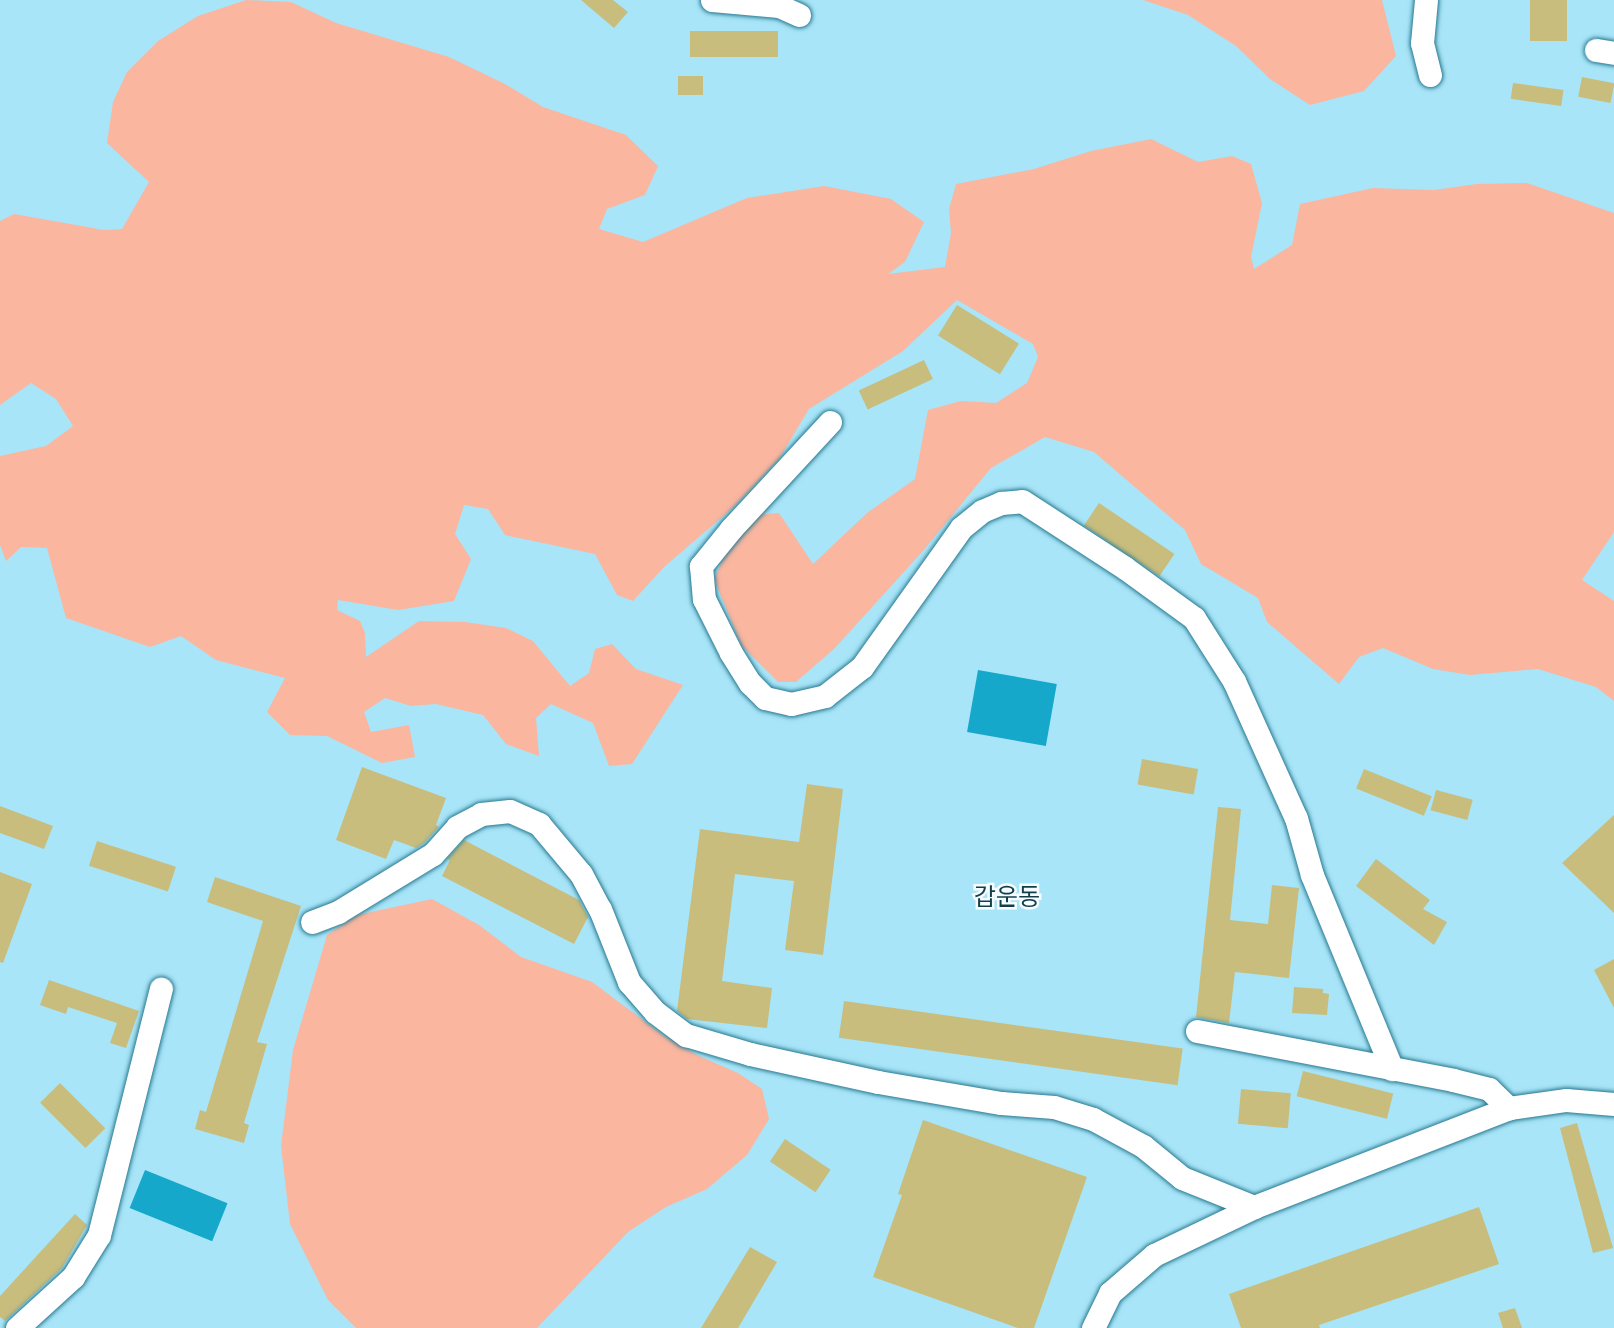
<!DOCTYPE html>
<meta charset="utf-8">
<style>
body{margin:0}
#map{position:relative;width:1614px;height:1328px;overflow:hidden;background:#a8e5f8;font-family:Helvetica,"Noto Sans KR",sans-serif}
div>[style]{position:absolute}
.green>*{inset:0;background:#fab69f}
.water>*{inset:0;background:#16a8ca;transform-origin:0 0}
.building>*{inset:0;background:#c8bd7d;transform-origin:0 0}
.roads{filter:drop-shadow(0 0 2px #277990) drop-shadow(0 0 2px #277990)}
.minor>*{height:23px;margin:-11.5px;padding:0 11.5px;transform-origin:11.5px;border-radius:11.5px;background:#fff}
span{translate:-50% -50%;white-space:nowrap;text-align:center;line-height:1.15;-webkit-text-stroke:5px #f5fcff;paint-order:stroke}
.quarter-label{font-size:24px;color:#133d49}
</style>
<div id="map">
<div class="green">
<i style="clip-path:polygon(246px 0,291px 2px,336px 23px,449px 57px,505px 84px,543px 107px,626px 135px,658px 166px,645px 195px,607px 209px,599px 229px,643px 242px,747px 198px,824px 186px,891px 199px,924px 222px,905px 262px,888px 274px,945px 267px,951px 233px,949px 209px,956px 184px,1034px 169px,1091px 151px,1151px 139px,1198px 162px,1232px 156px,1251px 164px,1262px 203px,1251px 257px,1254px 269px,1292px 245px,1300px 204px,1373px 188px,1434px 190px,1477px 184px,1527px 183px,1614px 213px,1614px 532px,1582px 580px,1614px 601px,1614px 701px,1596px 687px,1538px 669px,1470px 675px,1433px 669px,1383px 648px,1359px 657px,1339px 684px,1267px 622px,1258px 598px,1201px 564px,1185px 530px,1094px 452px,1045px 437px,991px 468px,922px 552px,835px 648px,796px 682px,778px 682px,741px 645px,714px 579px,729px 546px,755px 515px,779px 513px,813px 564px,867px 513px,915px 479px,928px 410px,961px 401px,996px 403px,1027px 383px,1038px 357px,1033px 344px,957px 300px,903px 351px,809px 409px,779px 459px,735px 506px,664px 567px,633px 601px,617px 595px,595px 554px,505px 535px,488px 509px,464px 505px,455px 534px,471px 559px,454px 601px,398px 610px,338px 600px,337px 610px,360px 621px,365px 633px,366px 657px,419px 621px,465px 622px,506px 628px,533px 641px,570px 686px,589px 673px,595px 649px,612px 644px,636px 669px,683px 685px,632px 764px,609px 766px,593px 723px,551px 704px,536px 718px,539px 756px,506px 744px,483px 715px,436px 704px,411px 706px,385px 698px,364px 712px,371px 732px,409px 725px,415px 757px,382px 763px,327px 736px,290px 735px,267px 712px,285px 678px,216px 660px,181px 636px,150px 647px,66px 618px,47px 548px,21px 547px,6px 561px,0 545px,0 456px,46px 446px,73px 426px,56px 399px,31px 383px,0 405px,0 221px,14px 214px,104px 230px,122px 229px,149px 182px,107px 143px,113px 102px,127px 72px,158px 41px,198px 16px)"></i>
<i style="clip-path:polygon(1143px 0,1382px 0,1396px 56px,1364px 91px,1310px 105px,1270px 79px,1236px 46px,1188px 15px)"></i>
<i style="clip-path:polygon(432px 899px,479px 925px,521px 957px,592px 982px,663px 1035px,697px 1055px,738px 1073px,762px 1089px,769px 1119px,747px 1155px,707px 1189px,666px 1207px,628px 1232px,537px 1328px,356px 1328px,328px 1300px,290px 1224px,281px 1146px,293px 1050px,327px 935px,357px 915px)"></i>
</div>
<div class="water">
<i style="left:978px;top:670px;width:80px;height:63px;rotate:10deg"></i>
<i style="left:145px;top:1170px;width:89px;height:41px;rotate:22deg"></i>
</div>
<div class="building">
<i style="clip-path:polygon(581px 0,613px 0,628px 12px,614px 28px)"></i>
<i style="left:1530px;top:0;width:37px;height:41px"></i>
<i style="left:778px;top:31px;width:26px;height:88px;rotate:90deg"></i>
<i style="left:703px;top:76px;width:19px;height:25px;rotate:90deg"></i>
<i style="left:1582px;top:77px;width:33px;height:20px;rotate:11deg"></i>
<i style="left:1513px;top:83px;width:51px;height:16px;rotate:8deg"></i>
<i style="left:957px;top:305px;width:73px;height:36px;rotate:32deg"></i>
<i style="left:924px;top:360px;width:21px;height:72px;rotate:65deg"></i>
<i style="left:1099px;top:503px;width:91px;height:27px;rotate:34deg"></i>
<i style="left:1142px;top:759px;width:57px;height:26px;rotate:10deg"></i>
<i style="clip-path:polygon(362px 767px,446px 798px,436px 825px,439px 827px,424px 843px,416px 848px,394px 840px,386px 859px,336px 840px)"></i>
<i style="left:1364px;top:769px;width:73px;height:21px;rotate:22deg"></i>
<i style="clip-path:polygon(807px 784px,843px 789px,823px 955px,785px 950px,794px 881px,735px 874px,722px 981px,772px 988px,767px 1028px,687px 1019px,677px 1011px,700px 829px,799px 842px)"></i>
<i style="left:1436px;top:790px;width:38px;height:21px;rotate:15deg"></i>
<i style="clip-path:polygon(0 806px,53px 826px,44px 849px,0 833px)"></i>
<i style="clip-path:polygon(1218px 807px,1241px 809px,1230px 920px,1268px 924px,1272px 885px,1299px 888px,1289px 978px,1235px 972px,1229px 1023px,1196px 1017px)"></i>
<i style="clip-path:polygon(1614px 815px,1614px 913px,1562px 863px)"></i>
<i style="clip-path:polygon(464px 840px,579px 900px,588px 917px,574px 944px,442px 876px,450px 860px,447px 859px)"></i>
<i style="left:97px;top:841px;width:83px;height:26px;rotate:18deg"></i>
<i style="clip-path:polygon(1376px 859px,1430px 900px,1423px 909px,1447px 922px,1434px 945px,1356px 886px)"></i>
<i style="clip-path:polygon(0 872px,32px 884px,3px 963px,0 962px)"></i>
<i style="clip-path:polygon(215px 877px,301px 906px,257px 1042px,267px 1044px,244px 1123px,249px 1125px,244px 1143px,195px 1129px,200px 1110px,206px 1112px,263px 921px,207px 902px)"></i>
<i style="clip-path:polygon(1614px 959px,1614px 1008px,1594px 970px)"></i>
<i style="clip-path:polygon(49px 980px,139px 1011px,126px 1048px,110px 1043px,117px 1023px,68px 1007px,66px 1014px,40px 1005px)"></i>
<i style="clip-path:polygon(1294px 987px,1323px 989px,1323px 993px,1329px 994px,1327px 1015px,1292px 1013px)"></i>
<i style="left:844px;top:1001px;width:342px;height:37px;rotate:8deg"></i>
<i style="left:1303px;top:1071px;width:93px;height:26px;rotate:14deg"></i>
<i style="left:60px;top:1083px;width:64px;height:28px;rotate:45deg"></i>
<i style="left:1241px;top:1089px;width:50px;height:35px;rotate:5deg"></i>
<i style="clip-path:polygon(923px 1120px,1087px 1177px,1034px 1328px,1018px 1328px,873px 1277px,902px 1195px,898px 1194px)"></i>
<i style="clip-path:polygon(1577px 1123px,1613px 1248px,1593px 1253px,1560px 1128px)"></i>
<i style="left:785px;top:1139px;width:55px;height:27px;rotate:34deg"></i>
<i style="clip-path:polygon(1479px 1207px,1499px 1264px,1319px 1325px,1320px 1328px,1241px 1328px,1229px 1294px)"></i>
<i style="clip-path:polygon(75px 1214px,87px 1225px,62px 1268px,5px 1321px,0 1317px,0 1296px)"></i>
<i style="clip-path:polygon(750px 1247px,777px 1262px,738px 1328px,701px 1328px)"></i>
<i style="clip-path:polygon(1515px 1308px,1522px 1328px,1503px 1328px,1498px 1313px)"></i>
</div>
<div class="roads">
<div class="minor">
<i style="left:712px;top:0;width:67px;rotate:5.1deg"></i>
<i style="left:779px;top:6px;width:22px;rotate:24deg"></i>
<i style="left:1426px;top:0;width:43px;rotate:95.3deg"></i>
<i style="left:1422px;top:43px;width:33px;rotate:76deg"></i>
<i style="left:1596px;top:50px;width:18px;rotate:9deg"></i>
<i style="left:830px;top:422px;width:146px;rotate:132.8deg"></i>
<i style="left:731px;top:529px;width:48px;rotate:129deg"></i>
<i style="left:701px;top:566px;width:33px;rotate:85deg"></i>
<i style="left:704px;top:599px;width:60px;rotate:63.4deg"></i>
<i style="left:731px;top:653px;width:36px;rotate:58deg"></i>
<i style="left:750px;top:683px;width:21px;rotate:45deg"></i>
<i style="left:765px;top:698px;width:27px;rotate:13deg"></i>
<i style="left:791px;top:704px;width:35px;rotate:-13deg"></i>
<i style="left:825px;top:696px;width:47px;rotate:-38.1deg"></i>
<i style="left:862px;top:667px;width:171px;rotate:-54.5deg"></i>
<i style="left:961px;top:528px;width:27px;rotate:-39deg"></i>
<i style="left:982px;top:511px;width:21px;rotate:-23deg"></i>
<i style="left:1001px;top:503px;width:21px;rotate:-5deg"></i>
<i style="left:1022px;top:501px;width:123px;rotate:33deg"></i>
<i style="left:1125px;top:568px;width:85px;rotate:35.9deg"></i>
<i style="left:1194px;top:618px;width:75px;rotate:57.6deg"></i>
<i style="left:1234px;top:681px;width:150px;rotate:65.7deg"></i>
<i style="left:1296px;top:818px;width:59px;rotate:74.3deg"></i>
<i style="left:1312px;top:875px;width:210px;rotate:67.6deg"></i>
<i style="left:312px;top:922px;width:28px;rotate:-21deg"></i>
<i style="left:338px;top:912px;width:111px;rotate:-31.4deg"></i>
<i style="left:433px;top:854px;width:36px;rotate:-48deg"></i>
<i style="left:457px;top:827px;width:27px;rotate:-28deg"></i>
<i style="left:481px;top:814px;width:29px;rotate:-6deg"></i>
<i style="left:510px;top:811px;width:32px;rotate:24deg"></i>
<i style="left:539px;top:824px;width:65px;rotate:50deg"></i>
<i style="left:581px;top:874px;width:40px;rotate:62deg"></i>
<i style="left:600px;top:909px;width:79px;rotate:68.3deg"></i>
<i style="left:629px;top:982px;width:40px;rotate:49deg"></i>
<i style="left:655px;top:1012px;width:39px;rotate:37deg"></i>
<i style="left:686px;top:1035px;width:67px;rotate:16.5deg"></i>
<i style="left:750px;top:1054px;width:131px;rotate:12.3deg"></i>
<i style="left:878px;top:1082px;width:125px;rotate:9.7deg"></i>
<i style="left:1001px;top:1103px;width:53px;rotate:4.3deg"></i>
<i style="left:1054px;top:1107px;width:41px;rotate:17.1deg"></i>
<i style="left:1093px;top:1119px;width:57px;rotate:28.4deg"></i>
<i style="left:1143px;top:1146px;width:50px;rotate:39.4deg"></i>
<i style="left:1182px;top:1178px;width:78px;rotate:21.9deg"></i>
<i style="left:1197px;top:1031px;width:261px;rotate:10.8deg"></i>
<i style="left:1453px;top:1080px;width:37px;rotate:14deg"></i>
<i style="left:1489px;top:1089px;width:28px;rotate:44deg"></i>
<i style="left:17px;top:1328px;width:76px;rotate:-42.3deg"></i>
<i style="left:73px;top:1277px;width:49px;rotate:-58.2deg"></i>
<i style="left:99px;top:1235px;width:254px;rotate:-75.9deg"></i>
<i style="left:1093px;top:1328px;width:39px;rotate:-64deg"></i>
<i style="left:1110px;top:1293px;width:58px;rotate:-40.8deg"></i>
<i style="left:1154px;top:1255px;width:111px;rotate:-25.6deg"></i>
<i style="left:1254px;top:1207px;width:274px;rotate:-21.2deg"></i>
<i style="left:1509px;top:1108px;width:58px;rotate:-8deg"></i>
<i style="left:1566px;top:1100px;width:48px;rotate:4.8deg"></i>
</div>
</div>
<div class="quarter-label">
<span style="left:1007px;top:897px">갑운동</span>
</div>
</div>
